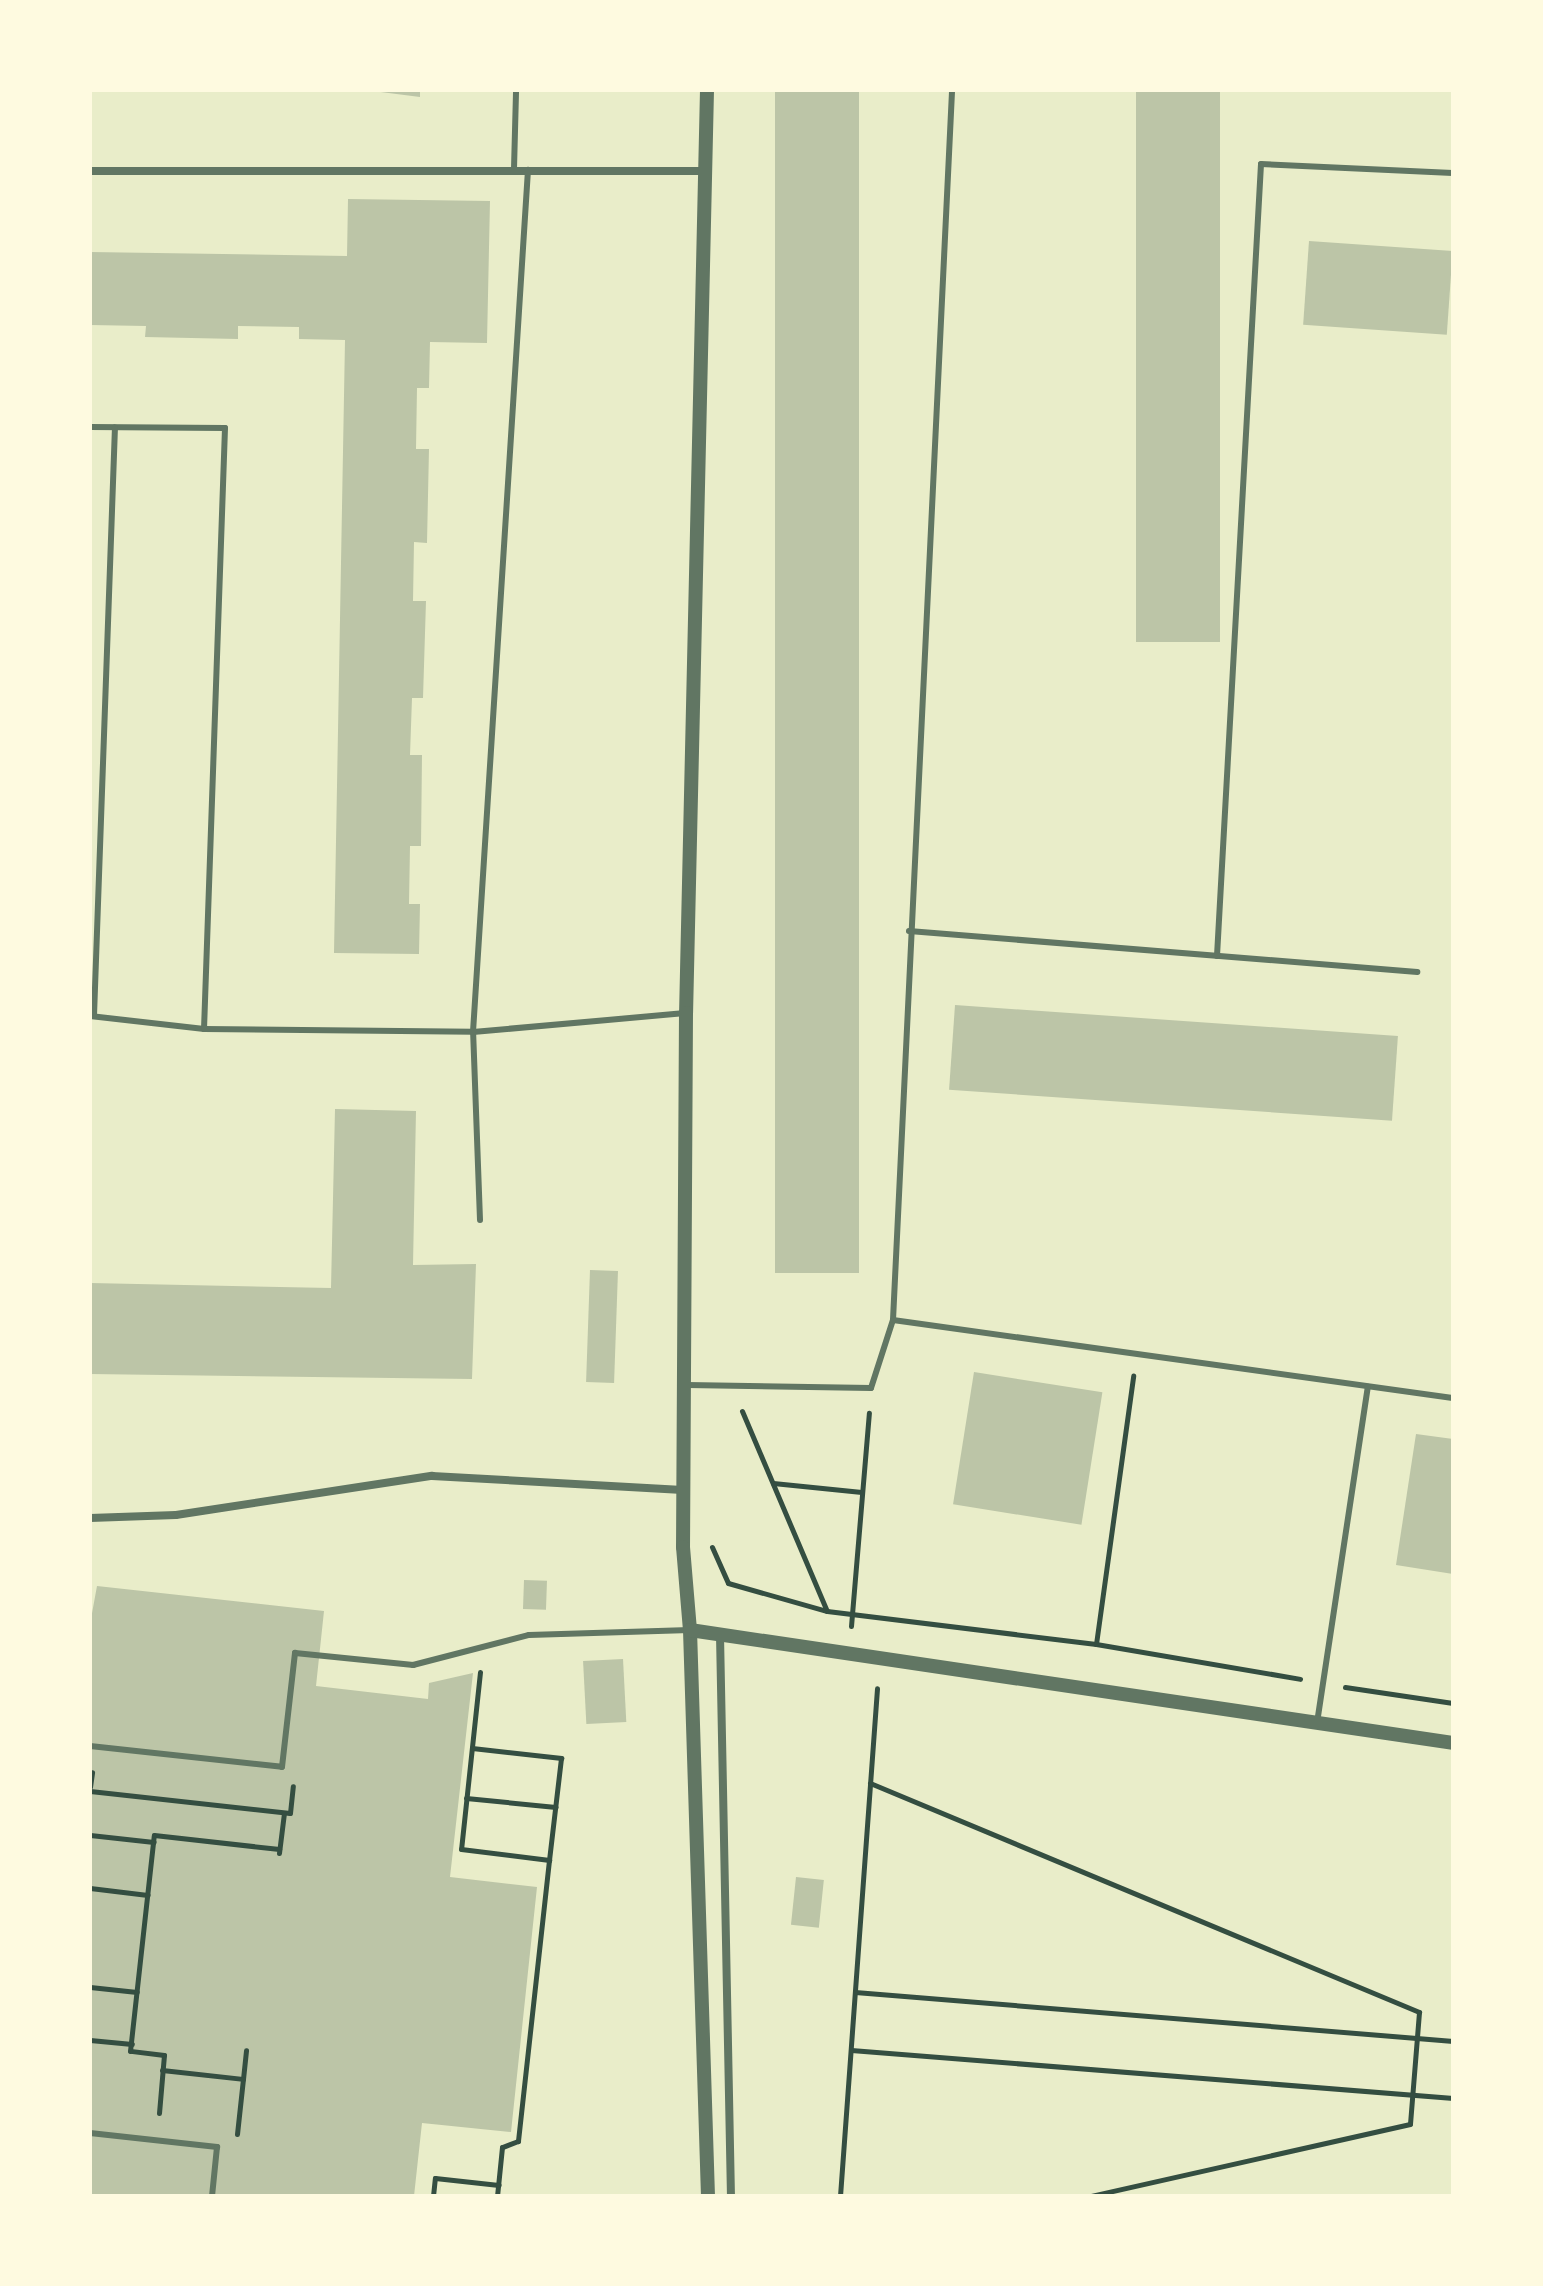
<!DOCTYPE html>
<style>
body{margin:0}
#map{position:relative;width:1543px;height:2286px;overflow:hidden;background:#e9edc9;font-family:"Source Sans 3",sans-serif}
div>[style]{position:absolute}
.building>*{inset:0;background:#bcc5a7;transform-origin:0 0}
.path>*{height:5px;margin:-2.5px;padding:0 2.5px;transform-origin:2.5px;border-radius:2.5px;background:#344e41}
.service>*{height:6px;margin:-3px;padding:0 3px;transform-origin:3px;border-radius:3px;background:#617663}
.minor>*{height:8px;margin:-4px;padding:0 4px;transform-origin:4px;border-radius:4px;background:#617663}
.tertiary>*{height:14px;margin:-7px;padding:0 7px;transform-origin:7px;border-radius:7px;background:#617663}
span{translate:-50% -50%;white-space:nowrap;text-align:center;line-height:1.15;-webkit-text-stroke:8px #fefae0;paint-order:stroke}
.frame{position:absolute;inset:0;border:92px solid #fefae0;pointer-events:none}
</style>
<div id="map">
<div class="building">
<i style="clip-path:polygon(365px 90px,420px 90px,420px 97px)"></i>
<i style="left:775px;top:90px;width:84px;height:1183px"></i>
<i style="left:1136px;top:90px;width:84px;height:552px"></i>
<i style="clip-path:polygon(348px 199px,490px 201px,487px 343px,430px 342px,429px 388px,417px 388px,416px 449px,429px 449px,427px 543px,414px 542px,413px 601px,426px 601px,423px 698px,412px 698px,410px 755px,422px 755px,421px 846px,410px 846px,409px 904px,420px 904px,419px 954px,334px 953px,345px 340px,299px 339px,299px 327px,238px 326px,238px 339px,145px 337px,146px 326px,90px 325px,90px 252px,347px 256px)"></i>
<i style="left:1309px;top:241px;width:144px;height:84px;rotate:4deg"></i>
<i style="left:955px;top:1005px;width:444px;height:85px;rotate:4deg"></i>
<i style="clip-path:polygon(335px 1109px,416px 1111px,413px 1265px,476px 1264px,472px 1379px,90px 1374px,90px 1283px,331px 1288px)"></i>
<i style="left:590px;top:1270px;width:28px;height:112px;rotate:2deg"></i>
<i style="left:974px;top:1372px;width:130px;height:134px;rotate:9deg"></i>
<i style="clip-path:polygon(1416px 1434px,1453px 1439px,1453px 1574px,1396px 1565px)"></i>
<i style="left:524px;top:1580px;width:23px;height:29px;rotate:2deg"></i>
<i style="clip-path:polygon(97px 1586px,324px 1611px,316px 1686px,428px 1699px,429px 1683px,473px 1673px,450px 1877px,537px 1887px,511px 2132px,422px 2123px,414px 2196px,90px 2196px,90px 1624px)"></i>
<i style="left:623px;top:1659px;width:63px;height:40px;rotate:87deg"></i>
<i style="left:796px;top:1877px;width:28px;height:48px;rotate:6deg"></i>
</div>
<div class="path">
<i style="left:742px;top:1411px;width:217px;rotate:67deg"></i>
<i style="left:773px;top:1483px;width:89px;rotate:5.8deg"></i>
<i style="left:712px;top:1547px;width:39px;rotate:66deg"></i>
<i style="left:728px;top:1583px;width:103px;rotate:15.8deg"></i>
<i style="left:827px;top:1611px;width:271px;rotate:7deg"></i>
<i style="left:1096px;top:1644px;width:207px;rotate:9.7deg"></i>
<i style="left:851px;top:1626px;width:214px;rotate:-85.2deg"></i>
<i style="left:1096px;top:1644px;width:271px;rotate:-82.1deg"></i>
<i style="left:480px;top:1672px;width:178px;rotate:96.1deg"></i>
<i style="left:461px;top:1849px;width:89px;rotate:7.1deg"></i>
<i style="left:549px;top:1860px;width:283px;rotate:96.3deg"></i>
<i style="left:518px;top:2141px;width:17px;rotate:159deg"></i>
<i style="left:502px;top:2147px;width:49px;rotate:95.8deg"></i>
<i style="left:1345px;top:1687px;width:109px;rotate:8.4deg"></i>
<i style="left:472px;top:1748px;width:90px;rotate:6.4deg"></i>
<i style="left:561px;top:1758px;width:103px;rotate:96.7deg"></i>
<i style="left:870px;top:1783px;width:595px;rotate:22.64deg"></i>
<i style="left:1419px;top:2012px;width:112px;rotate:94.6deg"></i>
<i style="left:1410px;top:2124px;width:328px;rotate:167.3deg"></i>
<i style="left:90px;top:1787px;width:15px;rotate:-82deg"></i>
<i style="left:90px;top:1791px;width:201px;rotate:6.3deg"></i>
<i style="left:290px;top:1813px;width:27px;rotate:-84deg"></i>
<i style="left:466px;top:1798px;width:90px;rotate:5.7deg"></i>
<i style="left:90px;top:1835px;width:64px;rotate:6.2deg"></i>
<i style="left:279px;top:1853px;width:40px;rotate:-82.9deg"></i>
<i style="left:90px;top:1888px;width:58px;rotate:6.9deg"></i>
<i style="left:90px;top:1987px;width:47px;rotate:6.1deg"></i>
<i style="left:855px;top:1992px;width:600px;rotate:4.68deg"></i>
<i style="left:90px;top:2040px;width:42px;rotate:5.4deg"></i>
<i style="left:851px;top:2050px;width:604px;rotate:4.56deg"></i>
<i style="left:162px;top:2070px;width:81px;rotate:6.3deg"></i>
<i style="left:243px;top:2079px;width:29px;rotate:-84deg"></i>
<i style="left:159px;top:2113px;width:58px;rotate:-85.1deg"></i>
<i style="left:164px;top:2055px;width:34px;rotate:-173deg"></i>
<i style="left:130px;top:2051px;width:217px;rotate:-83.7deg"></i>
<i style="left:154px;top:1835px;width:126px;rotate:6.4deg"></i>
<i style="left:237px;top:2134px;width:55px;rotate:-83.8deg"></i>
<i style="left:433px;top:2196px;width:18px;rotate:-84deg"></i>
<i style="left:435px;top:2178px;width:64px;rotate:6.2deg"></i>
<i style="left:840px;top:2196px;width:509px;rotate:-85.83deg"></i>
</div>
<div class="service">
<i style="left:514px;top:169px;width:79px;rotate:-88.5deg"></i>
<i style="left:90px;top:427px;width:135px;rotate:0.4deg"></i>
<i style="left:225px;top:428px;width:601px;rotate:92deg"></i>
<i style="left:909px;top:931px;width:510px;rotate:4.61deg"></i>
<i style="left:1217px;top:956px;width:793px;rotate:-86.82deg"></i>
<i style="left:1261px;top:164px;width:192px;rotate:2.7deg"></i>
<i style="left:90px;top:1016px;width:115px;rotate:6.5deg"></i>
<i style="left:204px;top:1029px;width:269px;rotate:0.6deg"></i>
<i style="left:473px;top:1032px;width:213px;rotate:-5.1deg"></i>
<i style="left:94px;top:1016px;width:589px;rotate:-87.96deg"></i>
<i style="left:480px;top:1220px;width:188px;rotate:-92.1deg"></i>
<i style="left:473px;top:1032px;width:864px;rotate:-86.35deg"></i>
<i style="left:893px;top:1320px;width:565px;rotate:7.93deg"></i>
<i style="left:687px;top:1385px;width:184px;rotate:0.9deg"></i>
<i style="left:871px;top:1388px;width:71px;rotate:-72.1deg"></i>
<i style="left:893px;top:1320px;width:1231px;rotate:-87.25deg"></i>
<i style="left:1317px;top:1723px;width:340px;rotate:-81.4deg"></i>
<i style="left:90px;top:1746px;width:193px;rotate:6.2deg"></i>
<i style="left:282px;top:1767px;width:115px;rotate:-83.5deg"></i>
<i style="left:295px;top:1653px;width:119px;rotate:5.8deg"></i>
<i style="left:413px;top:1665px;width:120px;rotate:-14.5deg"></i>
<i style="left:529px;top:1635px;width:161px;rotate:-1.8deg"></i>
<i style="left:90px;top:2133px;width:128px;rotate:6.3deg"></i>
<i style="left:217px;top:2147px;width:49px;rotate:95.8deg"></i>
</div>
<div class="minor">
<i style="left:90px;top:171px;width:616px"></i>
<i style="left:90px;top:1518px;width:86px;rotate:-2deg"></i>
<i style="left:176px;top:1515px;width:259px;rotate:-8.7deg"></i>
<i style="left:432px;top:1476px;width:251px;rotate:3.2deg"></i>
<i style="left:720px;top:1635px;width:561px;rotate:88.88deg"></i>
</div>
<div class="tertiary">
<i style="left:707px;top:90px;width:923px;rotate:91.3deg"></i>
<i style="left:686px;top:1013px;width:534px;rotate:90.32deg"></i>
<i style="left:683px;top:1547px;width:83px;rotate:85.2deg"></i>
<i style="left:690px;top:1630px;width:566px;rotate:88.18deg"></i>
<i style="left:690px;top:1630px;width:771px;rotate:8.42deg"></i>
</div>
<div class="frame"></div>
</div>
